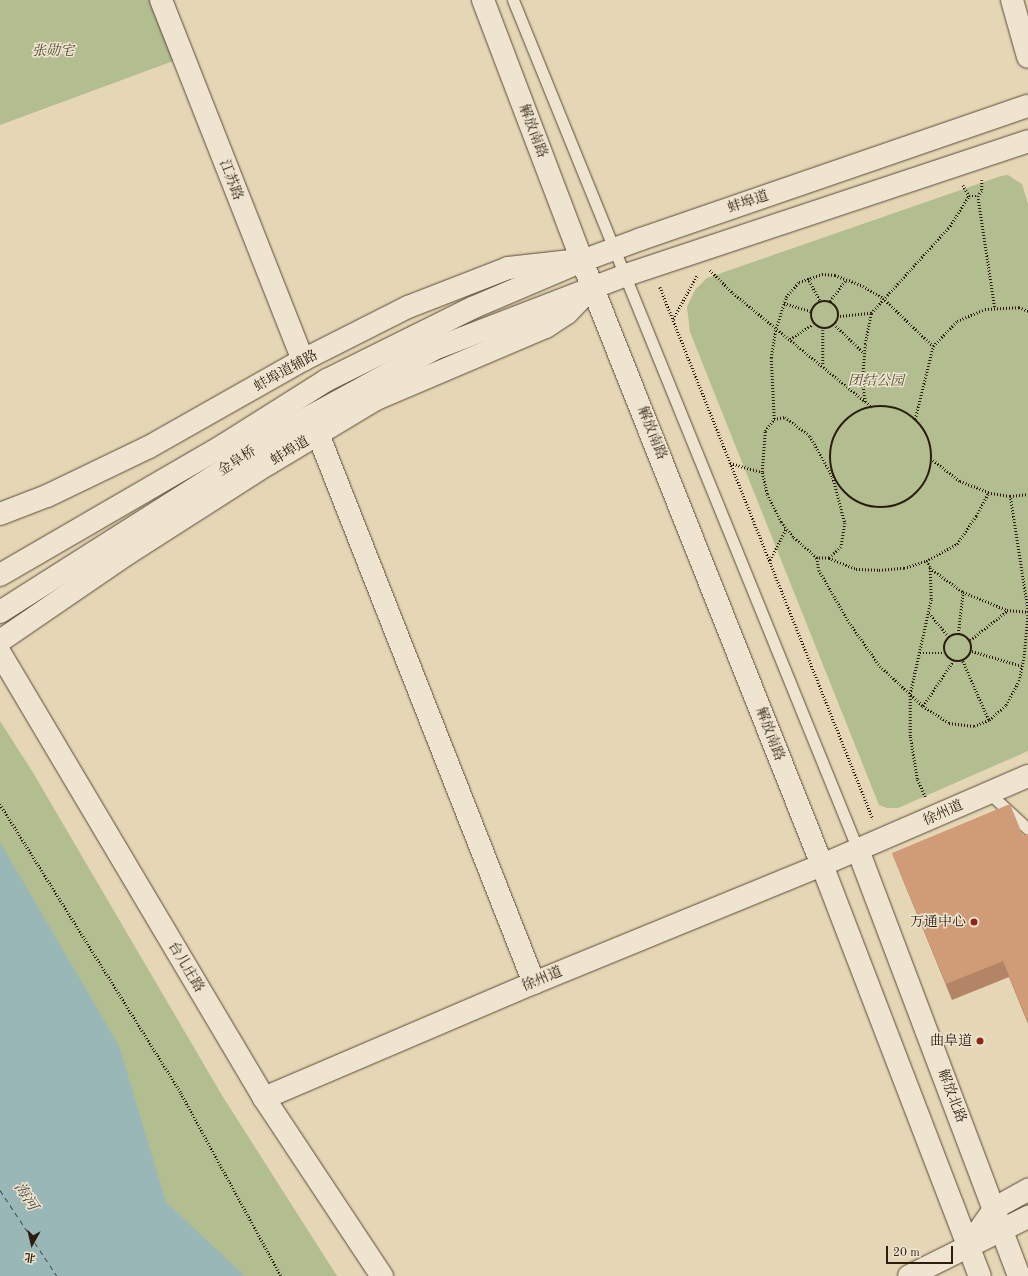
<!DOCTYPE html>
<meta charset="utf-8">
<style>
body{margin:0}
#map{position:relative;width:1028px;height:1276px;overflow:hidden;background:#e5d6b5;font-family:"Old Standard TT","Noto Serif SC",serif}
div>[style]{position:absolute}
.green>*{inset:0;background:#b2be8f}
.water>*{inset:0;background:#98b7b6}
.ferry>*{height:1px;margin-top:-0.5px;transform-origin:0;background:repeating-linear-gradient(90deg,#4c4b41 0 5px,transparent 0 9px)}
.path>*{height:2.5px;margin-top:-1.25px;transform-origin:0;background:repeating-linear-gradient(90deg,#2c1d0f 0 1px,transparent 0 3px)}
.path>.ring{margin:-1.25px;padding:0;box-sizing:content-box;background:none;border:2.5px solid #2c1d0f;border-radius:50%}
.roads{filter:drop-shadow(0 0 1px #5a4b38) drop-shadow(0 0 1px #5a4b38)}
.lane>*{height:11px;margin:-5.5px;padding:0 5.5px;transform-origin:5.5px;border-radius:5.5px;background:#eee4cf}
.street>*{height:22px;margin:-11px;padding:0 11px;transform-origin:11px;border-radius:11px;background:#eee4cf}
.secondary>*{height:22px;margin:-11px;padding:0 11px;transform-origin:11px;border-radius:11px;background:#eee4cf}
.wall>*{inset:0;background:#b38566}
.building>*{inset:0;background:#d09b77}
.dots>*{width:11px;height:11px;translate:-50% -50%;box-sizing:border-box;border:2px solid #eee4cf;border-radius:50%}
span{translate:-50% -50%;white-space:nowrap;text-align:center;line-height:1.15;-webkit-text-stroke:3px #eee4cf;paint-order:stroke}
.park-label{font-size:14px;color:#544d35;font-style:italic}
.street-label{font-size:14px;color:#2c1d0f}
.poi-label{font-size:14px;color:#2c1d0f}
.right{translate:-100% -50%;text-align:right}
.water-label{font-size:15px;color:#4c4b41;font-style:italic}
.north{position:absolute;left:12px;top:1224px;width:40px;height:40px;-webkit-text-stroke:3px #eee4cf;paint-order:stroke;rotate:188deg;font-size:11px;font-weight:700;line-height:16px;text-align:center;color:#2c1d0f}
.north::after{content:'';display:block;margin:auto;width:14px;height:18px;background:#2c1d0f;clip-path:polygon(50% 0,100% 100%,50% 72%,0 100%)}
.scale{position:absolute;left:886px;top:1246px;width:67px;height:18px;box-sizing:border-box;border:2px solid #2c1d0f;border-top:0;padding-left:5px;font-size:12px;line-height:14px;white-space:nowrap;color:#2c1d0f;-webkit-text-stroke:3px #eee4cf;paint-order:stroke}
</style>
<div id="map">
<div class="green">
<i style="clip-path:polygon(0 0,152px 0,176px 60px,0 125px)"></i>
<i style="clip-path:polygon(1008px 175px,1022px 184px,1028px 204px,1028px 751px,898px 808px,887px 808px,879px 805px,690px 332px,687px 307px,695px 290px,707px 278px,1001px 176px)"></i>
<i style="clip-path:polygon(0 721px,32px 771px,223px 1097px,337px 1276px,0 1276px)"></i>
</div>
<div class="water">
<i style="clip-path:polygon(0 842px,119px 1046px,166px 1202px,245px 1276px,0 1276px)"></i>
</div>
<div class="ferry">
<i style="left:0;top:1190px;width:103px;rotate:56.5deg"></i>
</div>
<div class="path">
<i style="left:982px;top:180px;width:11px;rotate:90deg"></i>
<i style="left:982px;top:191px;width:6px;rotate:129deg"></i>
<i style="left:978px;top:196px;width:113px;rotate:81.4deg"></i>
<i style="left:963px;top:185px;width:13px;rotate:61deg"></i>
<i style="left:969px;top:196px;width:9px"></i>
<i style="left:710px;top:270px;width:33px;rotate:45deg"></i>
<i style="left:733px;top:293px;width:180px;rotate:39.4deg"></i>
<i style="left:808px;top:278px;width:26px;rotate:62deg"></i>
<i style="left:660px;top:287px;width:573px;rotate:68.18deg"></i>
<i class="ring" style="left:811px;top:301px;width:25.5px;height:25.5px"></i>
<i style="left:830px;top:301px;width:26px;rotate:-53deg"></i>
<i style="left:784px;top:303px;width:28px;rotate:17deg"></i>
<i style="left:840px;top:316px;width:31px;rotate:-6deg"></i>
<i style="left:673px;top:319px;width:50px;rotate:-61.4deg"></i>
<i style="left:836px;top:326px;width:39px;rotate:44deg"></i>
<i style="left:823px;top:330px;width:35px;rotate:90deg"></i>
<i style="left:790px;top:339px;width:27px;rotate:-33deg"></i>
<i style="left:865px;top:402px;width:21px;rotate:-98deg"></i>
<i style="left:862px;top:381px;width:37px;rotate:-85deg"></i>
<i style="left:865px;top:344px;width:32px;rotate:-79deg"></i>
<i style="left:871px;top:313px;width:118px;rotate:-47.8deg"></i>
<i style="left:950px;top:226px;width:36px;rotate:-58deg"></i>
<i class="ring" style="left:830px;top:406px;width:99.5px;height:99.5px"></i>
<i style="left:785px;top:417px;width:31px;rotate:37deg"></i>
<i style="left:810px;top:436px;width:47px;rotate:60.7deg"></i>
<i style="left:833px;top:477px;width:48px;rotate:75.4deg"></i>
<i style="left:845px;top:523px;width:24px;rotate:99deg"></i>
<i style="left:841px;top:547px;width:16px;rotate:137deg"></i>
<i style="left:829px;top:558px;width:12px;rotate:180deg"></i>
<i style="left:817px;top:558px;width:32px;rotate:-139deg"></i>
<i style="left:793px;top:537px;width:19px;rotate:-129deg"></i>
<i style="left:781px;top:522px;width:31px;rotate:-117deg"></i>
<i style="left:767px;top:494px;width:23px;rotate:-103deg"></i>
<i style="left:762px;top:472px;width:41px;rotate:-85.8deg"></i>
<i style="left:765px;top:431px;width:15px;rotate:-53deg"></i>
<i style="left:774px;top:419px;width:11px;rotate:-10deg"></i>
<i style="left:774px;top:419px;width:61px;rotate:-92.8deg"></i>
<i style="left:771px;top:358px;width:30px;rotate:-81deg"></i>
<i style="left:776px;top:328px;width:33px;rotate:-72deg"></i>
<i style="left:786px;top:297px;width:20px;rotate:-49deg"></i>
<i style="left:799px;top:282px;width:24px;rotate:-19deg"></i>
<i style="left:822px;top:274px;width:13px;rotate:4deg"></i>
<i style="left:835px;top:275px;width:30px;rotate:21deg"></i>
<i style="left:863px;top:286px;width:23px;rotate:31deg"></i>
<i style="left:883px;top:298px;width:69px;rotate:43.8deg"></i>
<i style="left:915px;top:419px;width:75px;rotate:-76.1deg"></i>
<i style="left:933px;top:346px;width:35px;rotate:-46deg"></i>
<i style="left:957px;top:321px;width:30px;rotate:-23deg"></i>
<i style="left:985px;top:309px;width:34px;rotate:-3deg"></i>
<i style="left:1019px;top:307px;width:10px;rotate:24deg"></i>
<i style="left:933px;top:460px;width:34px;rotate:38deg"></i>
<i style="left:960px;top:481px;width:33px;rotate:21deg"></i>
<i style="left:991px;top:493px;width:19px;rotate:9deg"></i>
<i style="left:1010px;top:496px;width:18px;rotate:-6deg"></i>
<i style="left:730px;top:463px;width:33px;rotate:16deg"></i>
<i style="left:817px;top:558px;width:12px;rotate:81deg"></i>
<i style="left:819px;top:570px;width:60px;rotate:60deg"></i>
<i style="left:849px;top:622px;width:54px;rotate:54.8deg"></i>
<i style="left:880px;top:666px;width:59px;rotate:42.9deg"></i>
<i style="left:923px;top:706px;width:31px;rotate:33deg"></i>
<i style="left:949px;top:723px;width:25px;rotate:7deg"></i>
<i style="left:974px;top:726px;width:16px;rotate:-22deg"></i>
<i style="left:989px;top:720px;width:23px;rotate:-41deg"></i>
<i style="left:1006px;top:705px;width:27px;rotate:-62deg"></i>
<i style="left:1019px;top:681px;width:26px;rotate:-79deg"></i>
<i style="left:1024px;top:655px;width:43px;rotate:-84.7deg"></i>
<i style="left:1028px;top:612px;width:117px;rotate:-98.8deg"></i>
<i style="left:829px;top:558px;width:29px;rotate:22deg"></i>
<i style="left:856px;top:569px;width:23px;rotate:2deg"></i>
<i style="left:879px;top:570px;width:25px;rotate:-5deg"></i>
<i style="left:904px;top:568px;width:23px;rotate:-18deg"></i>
<i style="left:926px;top:561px;width:35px;rotate:-29deg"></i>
<i style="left:957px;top:544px;width:34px;rotate:-56deg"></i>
<i style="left:976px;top:516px;width:27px;rotate:-62deg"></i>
<i style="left:770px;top:560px;width:35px;rotate:-63deg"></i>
<i style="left:930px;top:568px;width:41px;rotate:36deg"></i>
<i style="left:963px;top:592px;width:48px;rotate:22.2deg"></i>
<i style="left:1007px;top:610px;width:21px;rotate:5deg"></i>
<i style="left:929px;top:613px;width:31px;rotate:50deg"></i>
<i style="left:958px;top:634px;width:42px;rotate:-83.2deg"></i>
<i class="ring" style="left:944px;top:634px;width:25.5px;height:25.5px"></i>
<i style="left:970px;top:640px;width:47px;rotate:-38.1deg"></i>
<i style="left:972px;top:651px;width:52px;rotate:16.7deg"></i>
<i style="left:920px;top:653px;width:24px"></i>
<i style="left:963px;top:661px;width:64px;rotate:66.2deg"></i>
<i style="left:923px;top:706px;width:54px;rotate:-56.3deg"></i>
<i style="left:925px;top:797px;width:20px;rotate:-114deg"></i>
<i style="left:917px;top:779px;width:44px;rotate:-99.2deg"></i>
<i style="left:910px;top:736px;width:42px;rotate:-90deg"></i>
<i style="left:910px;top:694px;width:97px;rotate:-77.5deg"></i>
<i style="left:931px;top:599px;width:32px;rotate:-92deg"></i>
<i style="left:930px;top:567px;width:7px;rotate:-124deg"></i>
<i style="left:0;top:804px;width:341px;rotate:57.9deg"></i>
<i style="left:181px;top:1093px;width:209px;rotate:61.3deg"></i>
</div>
<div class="roads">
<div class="lane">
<i style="left:513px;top:0;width:917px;rotate:67.91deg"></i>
<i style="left:989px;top:793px;width:53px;rotate:42.7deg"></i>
</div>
<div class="street">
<i style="left:161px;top:0;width:387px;rotate:68.5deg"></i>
<i style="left:318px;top:434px;width:590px;rotate:68.52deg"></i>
<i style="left:264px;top:1098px;width:293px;rotate:-23.1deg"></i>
<i style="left:534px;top:983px;width:311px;rotate:-22.3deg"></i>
<i style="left:968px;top:1246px;width:47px;rotate:-54.6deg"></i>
<i style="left:995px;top:1208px;width:38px;rotate:-29deg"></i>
<i style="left:909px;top:1276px;width:133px;rotate:-26.4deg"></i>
</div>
<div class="secondary">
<i style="left:483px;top:0;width:279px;rotate:69.2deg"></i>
<i style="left:582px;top:261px;width:650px;rotate:68.33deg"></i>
<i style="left:822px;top:865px;width:440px;rotate:69deg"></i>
<i style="left:1012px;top:0;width:59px;rotate:74.3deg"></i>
<i style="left:0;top:514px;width:50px;rotate:-21deg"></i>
<i style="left:47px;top:496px;width:113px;rotate:-25.7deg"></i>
<i style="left:149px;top:447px;width:177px;rotate:-29.5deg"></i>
<i style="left:303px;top:360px;width:118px;rotate:-26.8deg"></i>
<i style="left:408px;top:307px;width:107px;rotate:-21.3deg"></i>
<i style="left:508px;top:268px;width:61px;rotate:-6.5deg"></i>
<i style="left:0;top:575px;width:259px;rotate:-30.1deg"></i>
<i style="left:224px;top:445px;width:122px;rotate:-32.3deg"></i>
<i style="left:327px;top:380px;width:162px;rotate:-26.4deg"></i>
<i style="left:472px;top:308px;width:120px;rotate:-23.1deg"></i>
<i style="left:582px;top:261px;width:63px;rotate:-20.4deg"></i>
<i style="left:641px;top:239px;width:409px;rotate:-19deg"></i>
<i style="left:0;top:612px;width:345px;rotate:-32.4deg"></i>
<i style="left:291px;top:427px;width:163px;rotate:-28.6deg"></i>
<i style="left:434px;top:349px;width:203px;rotate:-21.1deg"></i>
<i style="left:623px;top:276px;width:427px;rotate:-18.4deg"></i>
<i style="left:0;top:641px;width:154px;rotate:-34.4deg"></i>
<i style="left:127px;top:554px;width:167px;rotate:-32.6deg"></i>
<i style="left:268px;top:464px;width:126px;rotate:-31deg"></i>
<i style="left:376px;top:399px;width:185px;rotate:-23deg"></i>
<i style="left:546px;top:327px;width:25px;rotate:-34deg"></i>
<i style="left:567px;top:313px;width:28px;rotate:-46deg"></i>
<i style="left:0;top:653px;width:517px;rotate:59.32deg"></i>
<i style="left:264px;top:1098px;width:214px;rotate:56.5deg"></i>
<i style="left:858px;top:850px;width:455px;rotate:69.3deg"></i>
<i style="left:822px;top:865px;width:224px;rotate:-23.4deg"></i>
</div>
</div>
<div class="wall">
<i style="clip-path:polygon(1028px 834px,1028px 1024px,1009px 977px,952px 1000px,898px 868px,892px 853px,1023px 836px)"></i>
</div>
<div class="building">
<i style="clip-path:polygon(1010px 804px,1023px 836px,1028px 834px,1028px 1022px,1003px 961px,946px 984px,892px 853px)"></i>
</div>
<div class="dots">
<i style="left:974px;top:922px;background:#8f2418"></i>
<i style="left:980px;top:1041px;background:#8f2418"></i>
</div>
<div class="park-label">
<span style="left:53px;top:51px">张勋宅</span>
<span style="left:876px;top:381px">团结公园</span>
</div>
<div class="street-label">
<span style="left:533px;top:131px;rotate:69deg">解放南路</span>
<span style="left:231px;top:180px;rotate:69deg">江苏路</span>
<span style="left:748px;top:202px;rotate:-19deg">蚌埠道</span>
<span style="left:286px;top:371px;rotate:-29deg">蚌埠道辅路</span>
<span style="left:652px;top:433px;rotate:68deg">解放南路</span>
<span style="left:290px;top:451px;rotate:-31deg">蚌埠道</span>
<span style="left:237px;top:461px;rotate:-33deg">金阜桥</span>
<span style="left:770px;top:734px;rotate:69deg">解放南路</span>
<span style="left:943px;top:813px;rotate:-24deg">徐州道</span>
<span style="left:186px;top:967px;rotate:59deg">台儿庄路</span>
<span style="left:542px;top:979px;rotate:-23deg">徐州道</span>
<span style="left:952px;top:1096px;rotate:69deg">解放北路</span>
</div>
<div class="poi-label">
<span class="right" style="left:966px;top:922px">万通中心</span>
<span class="right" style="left:972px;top:1041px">曲阜道</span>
</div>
<div class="water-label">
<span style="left:25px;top:1197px;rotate:57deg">海河</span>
</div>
<div class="north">北</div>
<div class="scale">20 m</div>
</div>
